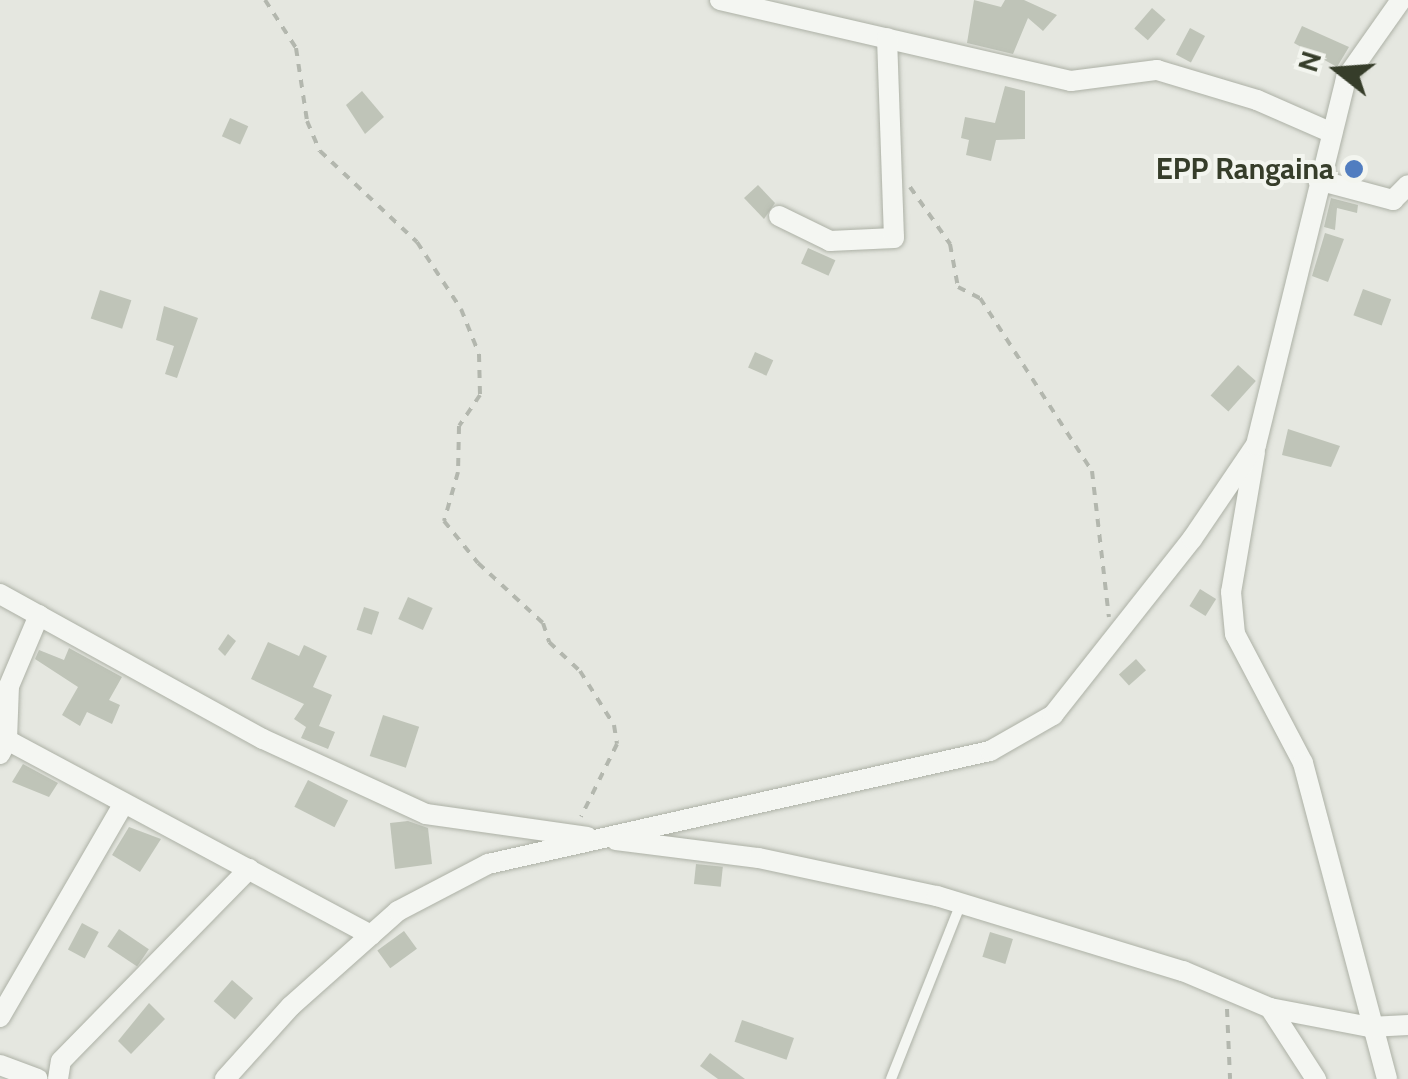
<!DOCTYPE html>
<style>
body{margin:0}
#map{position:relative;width:1408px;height:1079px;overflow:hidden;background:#e5e7e0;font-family:Cabin,sans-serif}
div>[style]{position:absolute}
.building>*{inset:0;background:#bfc4b8;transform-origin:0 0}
.path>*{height:4px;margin-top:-2px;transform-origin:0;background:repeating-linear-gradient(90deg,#b3b7ae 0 8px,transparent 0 16px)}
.roads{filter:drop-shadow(0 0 2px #adb1a6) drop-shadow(0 0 2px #adb1a6)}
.lane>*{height:10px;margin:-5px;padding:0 5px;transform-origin:5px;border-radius:5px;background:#f4f6f2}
.street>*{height:20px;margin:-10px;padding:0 10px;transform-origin:10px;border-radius:10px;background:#f4f6f2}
.dots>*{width:28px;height:28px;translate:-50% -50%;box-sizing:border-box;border:5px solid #f3f5ef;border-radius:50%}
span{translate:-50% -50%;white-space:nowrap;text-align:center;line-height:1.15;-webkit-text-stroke:8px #f3f5ef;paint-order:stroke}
.poi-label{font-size:30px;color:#363d2a;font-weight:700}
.right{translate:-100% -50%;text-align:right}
.north{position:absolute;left:1288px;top:20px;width:100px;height:100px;-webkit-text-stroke:8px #f3f5ef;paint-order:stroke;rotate:287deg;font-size:28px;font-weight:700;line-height:40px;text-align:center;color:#363d2a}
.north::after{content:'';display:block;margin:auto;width:35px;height:45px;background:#363d2a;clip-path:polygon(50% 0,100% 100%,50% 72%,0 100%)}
</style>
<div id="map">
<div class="building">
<i style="clip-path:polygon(974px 0,1001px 7px,1005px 0,1024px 0,1057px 15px,1043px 31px,1028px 18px,1013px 54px,967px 43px)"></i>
<i style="left:1152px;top:8px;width:18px;height:27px;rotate:41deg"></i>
<i style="clip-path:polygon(1302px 26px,1349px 47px,1337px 67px,1294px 43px)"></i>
<i style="left:1190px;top:28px;width:17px;height:30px;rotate:28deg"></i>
<i style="clip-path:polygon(1005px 86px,1025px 91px,1025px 139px,996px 140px,991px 161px,966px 155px,969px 140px,961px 138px,965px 117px,995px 123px)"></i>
<i style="clip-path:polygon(362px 91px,384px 117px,365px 134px,346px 105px)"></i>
<i style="left:230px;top:118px;width:20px;height:20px;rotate:24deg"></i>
<i style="clip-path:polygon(758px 185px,775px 203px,764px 219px,744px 198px)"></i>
<i style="clip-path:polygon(1331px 198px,1358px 205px,1357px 213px,1337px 208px,1335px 230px,1324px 227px)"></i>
<i style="clip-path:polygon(1325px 233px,1344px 239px,1328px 282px,1312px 276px)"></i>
<i style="left:808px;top:248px;width:30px;height:17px;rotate:24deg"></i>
<i style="left:1363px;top:289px;width:30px;height:28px;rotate:20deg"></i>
<i style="left:100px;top:290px;width:33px;height:30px;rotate:18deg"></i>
<i style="clip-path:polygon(164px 306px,198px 318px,177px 378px,165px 374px,174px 346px,156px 340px)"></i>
<i style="left:755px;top:352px;width:20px;height:17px;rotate:24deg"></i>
<i style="left:1238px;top:365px;width:24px;height:41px;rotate:42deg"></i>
<i style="clip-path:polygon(1288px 429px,1340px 446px,1331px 467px,1282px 455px)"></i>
<i style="left:1200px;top:589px;width:19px;height:20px;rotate:32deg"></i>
<i style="left:408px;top:597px;width:27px;height:24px;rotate:24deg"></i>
<i style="left:364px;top:607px;width:16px;height:24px;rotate:18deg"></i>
<i style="clip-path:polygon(228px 634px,236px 641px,225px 656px,218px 649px)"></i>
<i style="clip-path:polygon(268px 642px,299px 656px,304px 645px,327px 656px,313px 687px,332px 695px,319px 726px,335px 732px,328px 749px,301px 738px,306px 727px,294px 719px,304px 704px,251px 679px)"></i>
<i style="clip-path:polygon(69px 648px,122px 677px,109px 700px,120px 705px,112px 724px,87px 712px,80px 726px,62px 715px,78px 687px,35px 659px,39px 650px,64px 660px)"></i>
<i style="left:1136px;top:659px;width:15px;height:23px;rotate:48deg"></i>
<i style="left:383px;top:715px;width:38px;height:43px;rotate:18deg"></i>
<i style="clip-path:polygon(23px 764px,58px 783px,49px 797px,12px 782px)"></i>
<i style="left:308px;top:780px;width:45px;height:30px;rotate:27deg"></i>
<i style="clip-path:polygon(408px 821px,428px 828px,432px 864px,395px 869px,390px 823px)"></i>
<i style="clip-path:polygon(129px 827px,161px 839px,140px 872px,112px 855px)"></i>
<i style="left:696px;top:864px;width:27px;height:20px;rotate:6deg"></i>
<i style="left:82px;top:923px;width:19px;height:30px;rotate:28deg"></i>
<i style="left:119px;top:929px;width:36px;height:21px;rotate:34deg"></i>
<i style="left:404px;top:931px;width:22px;height:33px;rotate:54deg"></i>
<i style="left:990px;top:932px;width:24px;height:26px;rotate:17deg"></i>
<i style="left:232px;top:980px;width:28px;height:28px;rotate:41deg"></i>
<i style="clip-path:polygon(149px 1003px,165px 1019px,131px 1054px,118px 1041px)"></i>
<i style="left:742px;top:1020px;width:55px;height:23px;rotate:19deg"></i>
<i style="clip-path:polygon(710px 1053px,745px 1079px,718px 1079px,700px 1066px)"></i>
</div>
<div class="path">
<i style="left:265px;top:0;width:57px;rotate:57.1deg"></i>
<i style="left:296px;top:48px;width:74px;rotate:81.4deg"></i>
<i style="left:307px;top:121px;width:33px;rotate:67deg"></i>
<i style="left:320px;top:151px;width:133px;rotate:43.2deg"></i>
<i style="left:417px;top:242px;width:80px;rotate:56.7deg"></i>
<i style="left:461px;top:309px;width:48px;rotate:68.2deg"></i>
<i style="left:479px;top:354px;width:41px;rotate:88.6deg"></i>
<i style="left:480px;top:395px;width:37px;rotate:124deg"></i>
<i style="left:459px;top:426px;width:46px;rotate:91.2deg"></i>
<i style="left:458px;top:472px;width:51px;rotate:105.9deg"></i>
<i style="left:444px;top:521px;width:54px;rotate:51deg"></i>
<i style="left:478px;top:563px;width:88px;rotate:42.7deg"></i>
<i style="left:543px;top:623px;width:20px;rotate:72deg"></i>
<i style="left:549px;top:642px;width:42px;rotate:43.1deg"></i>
<i style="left:580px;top:671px;width:64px;rotate:57.8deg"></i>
<i style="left:614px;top:725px;width:19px;rotate:81deg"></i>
<i style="left:617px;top:744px;width:81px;rotate:116.3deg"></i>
<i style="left:910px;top:187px;width:70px;rotate:54.9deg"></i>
<i style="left:950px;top:244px;width:44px;rotate:79.5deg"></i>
<i style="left:958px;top:287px;width:25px;rotate:27deg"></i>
<i style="left:980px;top:298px;width:206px;rotate:57.1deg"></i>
<i style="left:1092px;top:471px;width:147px;rotate:83.4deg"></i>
<i style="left:1227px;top:1009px;width:70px;rotate:87.5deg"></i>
</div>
<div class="roads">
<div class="lane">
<i style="left:891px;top:1079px;width:189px;rotate:-68.3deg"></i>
</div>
<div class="street">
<i style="left:720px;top:0;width:360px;rotate:13deg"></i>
<i style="left:1071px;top:81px;width:87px;rotate:-7.3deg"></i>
<i style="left:1157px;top:70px;width:104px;rotate:16.7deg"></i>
<i style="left:1257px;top:100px;width:80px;rotate:23.7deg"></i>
<i style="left:1318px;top:180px;width:78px;rotate:14.9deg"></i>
<i style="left:1393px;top:200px;width:21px;rotate:-45deg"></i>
<i style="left:779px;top:216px;width:57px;rotate:26.1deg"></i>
<i style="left:830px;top:241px;width:64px;rotate:-2.7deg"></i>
<i style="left:894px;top:238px;width:200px;rotate:-92deg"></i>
<i style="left:1255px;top:452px;width:142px;rotate:99.7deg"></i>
<i style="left:1231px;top:592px;width:42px;rotate:84.6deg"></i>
<i style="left:1235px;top:634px;width:146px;rotate:62.2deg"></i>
<i style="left:1303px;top:763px;width:327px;rotate:75.1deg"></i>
<i style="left:0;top:594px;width:300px;rotate:28.9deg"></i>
<i style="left:263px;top:739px;width:179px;rotate:24.7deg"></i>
<i style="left:426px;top:814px;width:163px;rotate:8.1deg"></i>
<i style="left:7px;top:740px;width:54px;rotate:-87.9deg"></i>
<i style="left:9px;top:686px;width:77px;rotate:-67.1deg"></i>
<i style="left:0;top:754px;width:16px;rotate:-63deg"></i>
<i style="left:7px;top:740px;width:413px;rotate:28.2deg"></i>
<i style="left:616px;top:840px;width:144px;rotate:7.2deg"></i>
<i style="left:759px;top:858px;width:182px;rotate:12.1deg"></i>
<i style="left:937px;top:896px;width:257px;rotate:17deg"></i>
<i style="left:1183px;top:971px;width:95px;rotate:23deg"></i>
<i style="left:1270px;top:1008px;width:102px;rotate:10.8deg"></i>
<i style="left:1370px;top:1027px;width:38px;rotate:-3deg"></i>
<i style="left:1270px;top:1008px;width:85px;rotate:57.1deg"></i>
<i style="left:0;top:1017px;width:247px;rotate:-59.9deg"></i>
<i style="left:0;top:1065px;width:40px;rotate:20.2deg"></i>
<i style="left:58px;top:1079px;width:18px;rotate:-81deg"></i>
<i style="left:61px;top:1061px;width:269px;rotate:-45.6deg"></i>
<i style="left:225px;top:1079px;width:98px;rotate:-47.9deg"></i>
<i style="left:291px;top:1006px;width:143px;rotate:-41.6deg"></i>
<i style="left:398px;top:911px;width:102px;rotate:-27.6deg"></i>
<i style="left:488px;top:864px;width:515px;rotate:-12.69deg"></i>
<i style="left:990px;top:751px;width:73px;rotate:-29.7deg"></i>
<i style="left:1053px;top:715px;width:224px;rotate:-51.7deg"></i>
<i style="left:1192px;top:539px;width:114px;rotate:-55.8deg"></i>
<i style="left:1256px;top:445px;width:378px;rotate:-76.2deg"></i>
<i style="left:1346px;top:78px;width:95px;rotate:-54.8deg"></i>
</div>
</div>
<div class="dots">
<i style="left:1354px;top:169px;background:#517dc0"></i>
</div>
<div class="poi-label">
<span class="right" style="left:1334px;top:169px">EPP Rangaina</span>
</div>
<div class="north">N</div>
</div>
